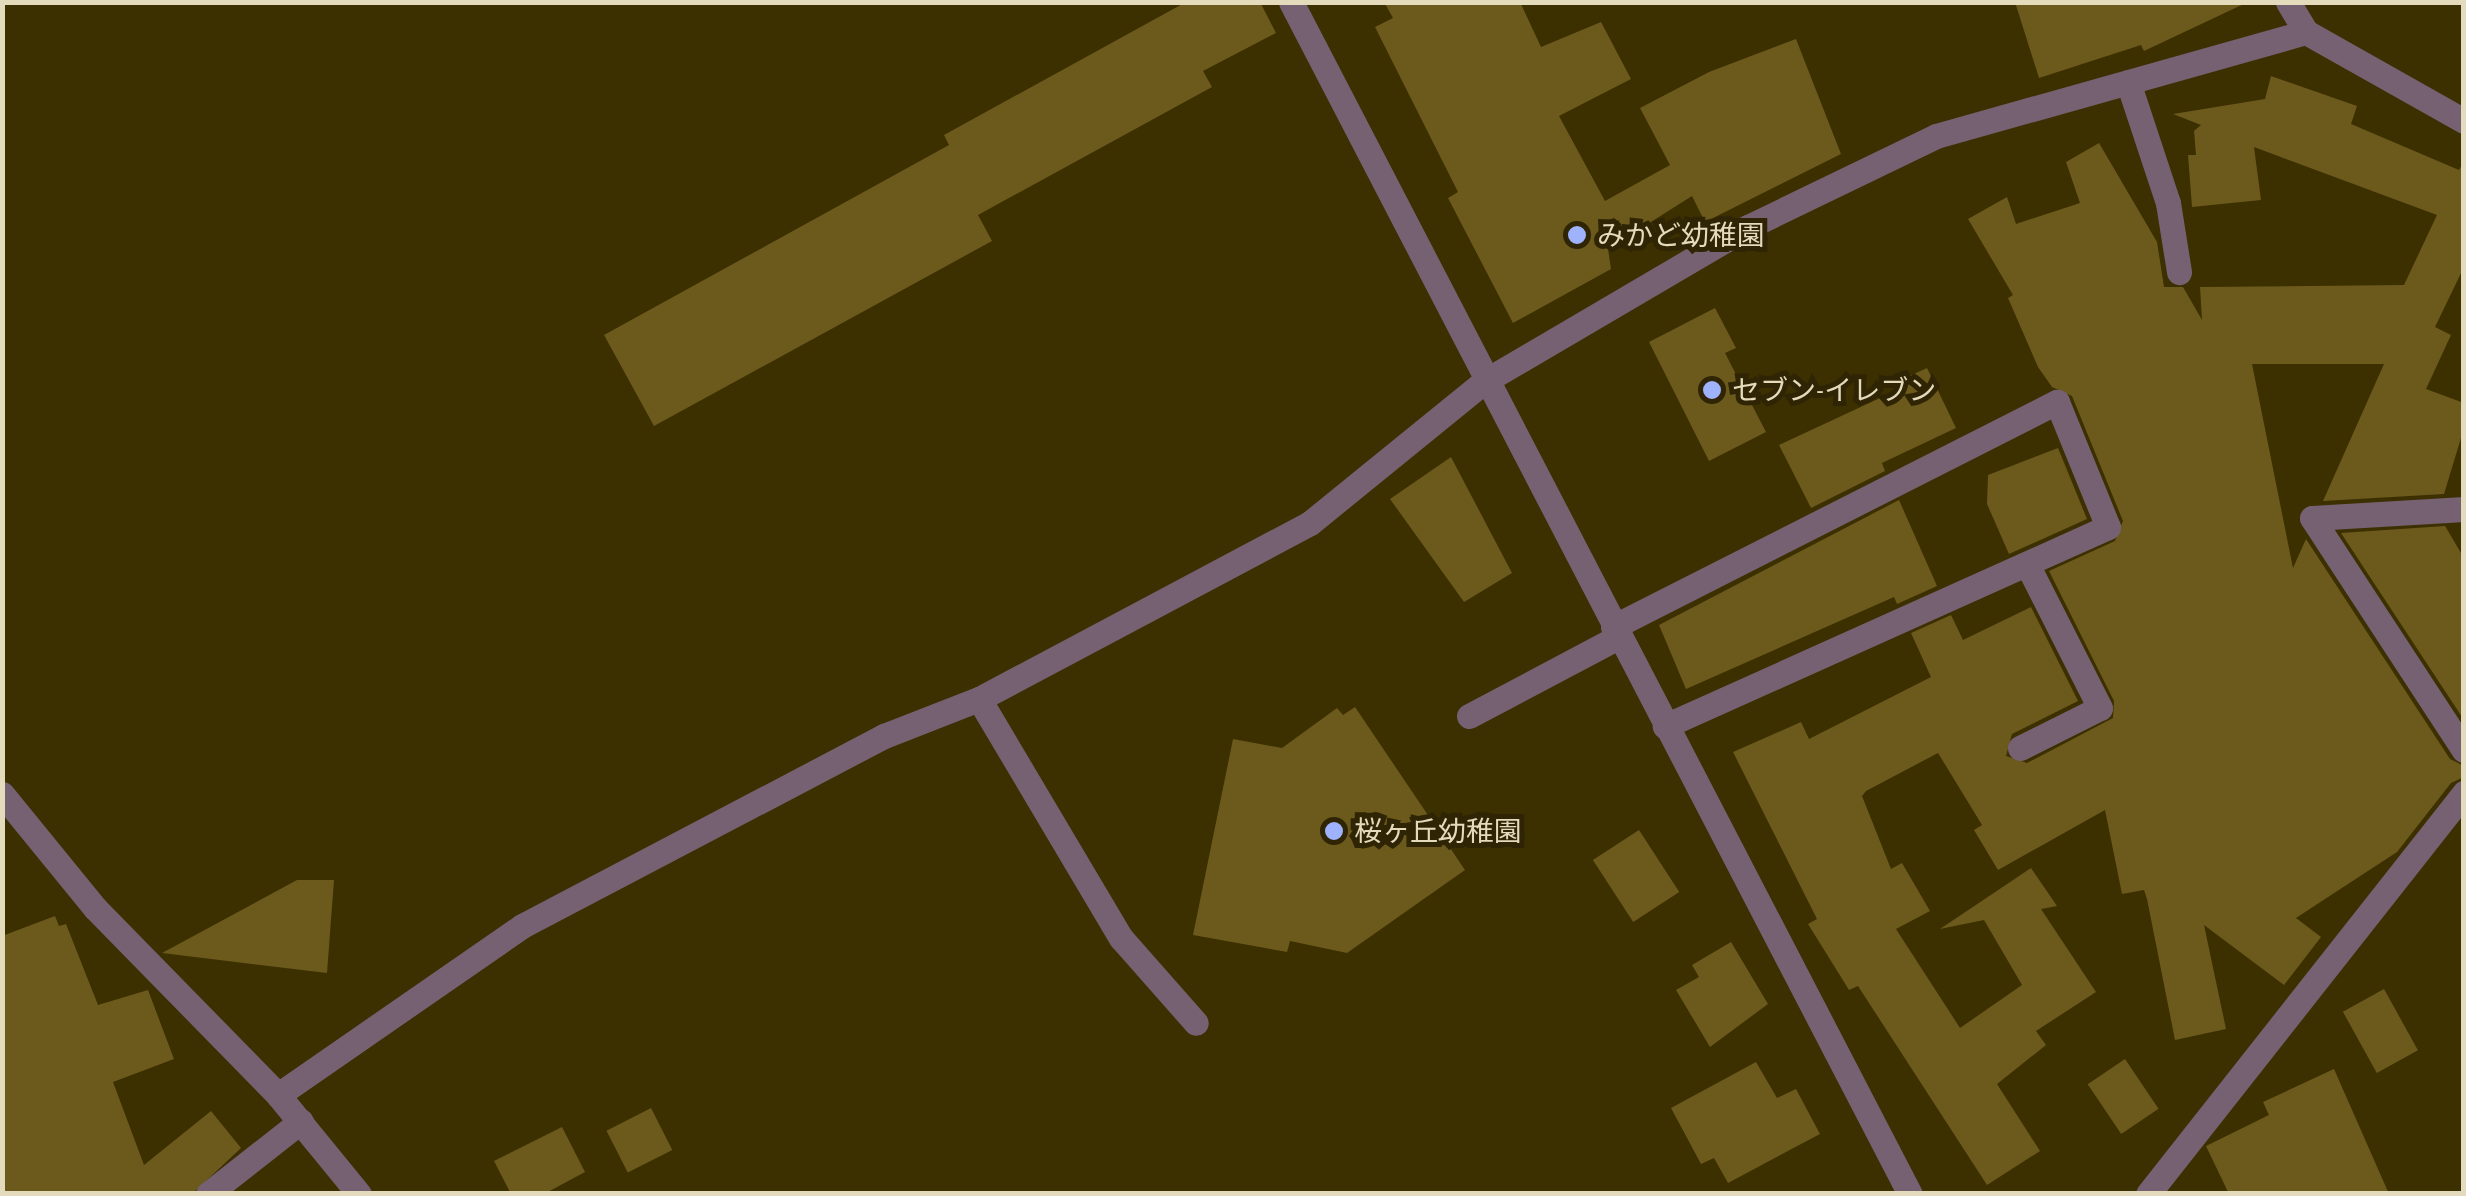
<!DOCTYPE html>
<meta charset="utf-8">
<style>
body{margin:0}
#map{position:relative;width:2466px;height:1196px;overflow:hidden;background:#3c2f00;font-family:"PT Sans Narrow","Noto Sans JP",sans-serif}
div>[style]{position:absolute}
.building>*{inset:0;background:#6c5a1c;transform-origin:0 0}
.minor>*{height:25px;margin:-12.5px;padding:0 12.5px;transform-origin:12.5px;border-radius:12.5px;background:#766173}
.dots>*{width:28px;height:28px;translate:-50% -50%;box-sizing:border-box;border:5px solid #2f2505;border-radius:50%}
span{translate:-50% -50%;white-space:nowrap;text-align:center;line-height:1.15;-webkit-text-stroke:10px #2f2505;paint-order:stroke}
.poi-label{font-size:28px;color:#e4dabc}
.left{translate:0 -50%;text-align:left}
.frame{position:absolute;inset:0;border:5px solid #e4dabc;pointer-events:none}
</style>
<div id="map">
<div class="building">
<div style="clip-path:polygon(1186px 2px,1260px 2px,1276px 33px,1203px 71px,1212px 87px,978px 215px,992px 241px,654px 426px,604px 335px,949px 145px,944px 135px)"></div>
<div style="clip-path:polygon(1384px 2px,1520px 2px,1541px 47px,1601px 22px,1631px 79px,1559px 116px,1605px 201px,1670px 165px,1640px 108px,1709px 72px,1796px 39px,1841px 154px,1705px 222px,1692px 196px,1608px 249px,1611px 269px,1513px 323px,1448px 198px,1458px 192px,1375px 27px,1393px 18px)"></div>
<div style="clip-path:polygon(2015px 2px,2248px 2px,2144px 51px,2141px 45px,2039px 78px)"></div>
<div style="clip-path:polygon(2271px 76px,2357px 106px,2351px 124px,2459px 170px,2464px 161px,2464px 267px,2435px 327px,2451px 335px,2426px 389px,2464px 403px,2464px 428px,2444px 494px,2323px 501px,2384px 364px,2252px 364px,2293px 568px,2306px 539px,2450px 759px,2464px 766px,2464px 777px,2451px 783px,2397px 852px,2296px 918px,2321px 937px,2284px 985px,2204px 925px,2226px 1029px,2175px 1040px,2147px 899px,2144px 890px,2122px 894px,2105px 810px,1998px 870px,1974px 830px,1982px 825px,1938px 753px,1866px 791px,1862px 796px,1891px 869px,1902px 863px,1930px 911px,1896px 929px,1960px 1028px,2022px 985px,1984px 920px,1940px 929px,2031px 868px,2057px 906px,2041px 909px,2096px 992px,2036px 1031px,2046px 1045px,1997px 1084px,2040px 1151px,1987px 1185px,1858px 986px,1849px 990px,1808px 924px,1817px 919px,1733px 752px,1801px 722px,1809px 739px,1931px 677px,1911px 633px,1951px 615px,1963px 640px,2031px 607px,2078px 701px,2012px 734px,2006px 756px,2027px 763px,2113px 718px,2114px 701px,2049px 571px,2115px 541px,2123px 521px,2072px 396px,2052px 387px,2038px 367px,2008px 298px,2013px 295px,1968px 219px,2007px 197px,2016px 224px,2080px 203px,2066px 162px,2099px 143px,2157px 242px,2164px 287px,2183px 287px,2202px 320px,2200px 287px,2404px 285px,2437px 215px,2254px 147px,2261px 200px,2192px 207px,2188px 155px,2196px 155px,2194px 131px,2201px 125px,2173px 114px,2265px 99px)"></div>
<div style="clip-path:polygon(1715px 308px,1736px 348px,1725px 353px,1766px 432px,1709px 461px,1649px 342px)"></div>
<div style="clip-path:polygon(1927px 368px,1956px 428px,1882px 463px,1885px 471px,1811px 508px,1779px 445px,1895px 391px,1892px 384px)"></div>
<div style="clip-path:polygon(2058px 448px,2087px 519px,2009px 554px,1987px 504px,1988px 475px)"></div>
<div style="clip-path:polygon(1451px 457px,1512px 573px,1464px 602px,1390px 499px)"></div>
<div style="clip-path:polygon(1899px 500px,1937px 586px,1897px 604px,1894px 597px,1686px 689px,1659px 625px)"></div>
<div style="clip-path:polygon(2445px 526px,2464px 558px,2464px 720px,2341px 533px)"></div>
<div style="clip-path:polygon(1355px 707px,1465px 870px,1347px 953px,1290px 941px,1287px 952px,1193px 935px,1233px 739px,1282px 748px,1337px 708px,1343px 715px)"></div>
<div style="left:1639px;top:830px;width:74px;height:55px;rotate:57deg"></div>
<div style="clip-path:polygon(297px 880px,334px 880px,327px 973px,162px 953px)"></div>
<div style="clip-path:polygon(55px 916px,59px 926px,66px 924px,98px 1005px,148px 990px,174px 1059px,113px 1082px,144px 1165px,211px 1111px,241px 1148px,192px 1194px,2px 1194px,2px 936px)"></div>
<div style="clip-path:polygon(1731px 942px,1768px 1004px,1710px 1047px,1676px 990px,1699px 977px,1692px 965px)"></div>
<div style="left:2384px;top:989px;width:70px;height:47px;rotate:61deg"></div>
<div style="left:2125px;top:1059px;width:60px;height:45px;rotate:56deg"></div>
<div style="clip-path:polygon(1756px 1062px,1777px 1098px,1796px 1089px,1820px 1134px,1728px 1183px,1714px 1158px,1701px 1164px,1671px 1108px)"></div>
<div style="clip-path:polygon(2334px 1069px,2389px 1194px,2229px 1194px,2206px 1146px,2269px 1115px,2263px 1102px)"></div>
<div style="left:651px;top:1108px;width:47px;height:50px;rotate:63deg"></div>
<div style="clip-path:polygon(562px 1127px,585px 1172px,544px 1194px,511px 1194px,494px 1161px)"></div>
</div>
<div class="minor">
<div style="left:1291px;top:2px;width:1343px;rotate:62.56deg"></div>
<div style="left:2288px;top:2px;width:35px;rotate:59deg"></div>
<div style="left:2128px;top:82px;width:127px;rotate:71.7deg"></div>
<div style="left:2168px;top:203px;width:70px;rotate:80.9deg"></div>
<div style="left:2464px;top:509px;width:152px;rotate:176.6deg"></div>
<div style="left:2312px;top:518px;width:277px;rotate:56.8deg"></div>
<div style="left:1613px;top:627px;width:498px;rotate:-26.9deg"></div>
<div style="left:2057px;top:402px;width:135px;rotate:67.8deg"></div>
<div style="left:2108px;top:527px;width:486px;rotate:155.8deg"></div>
<div style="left:979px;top:699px;width:278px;rotate:59.3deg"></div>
<div style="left:1121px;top:938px;width:113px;rotate:48.6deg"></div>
<div style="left:1469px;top:716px;width:169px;rotate:-27.9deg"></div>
<div style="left:2020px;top:748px;width:89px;rotate:-26.6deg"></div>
<div style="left:2100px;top:708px;width:159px;rotate:-116.9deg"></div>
<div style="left:2px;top:794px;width:147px;rotate:50.8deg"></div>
<div style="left:95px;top:908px;width:262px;rotate:45.6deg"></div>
<div style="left:278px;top:1095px;width:128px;rotate:50.7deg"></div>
<div style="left:278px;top:1095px;width:297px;rotate:-34.7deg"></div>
<div style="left:522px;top:926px;width:409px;rotate:-27.7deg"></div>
<div style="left:884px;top:736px;width:102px;rotate:-21.3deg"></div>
<div style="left:979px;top:699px;width:375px;rotate:-28deg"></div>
<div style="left:1310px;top:523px;width:225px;rotate:-39.1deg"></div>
<div style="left:1485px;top:381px;width:305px;rotate:-30.4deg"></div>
<div style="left:1748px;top:227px;width:209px;rotate:-25.8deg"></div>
<div style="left:1936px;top:136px;width:384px;rotate:-15.7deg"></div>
<div style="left:2306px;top:32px;width:181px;rotate:29.4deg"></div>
<div style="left:208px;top:1194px;width:118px;rotate:-38.1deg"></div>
<div style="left:2148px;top:1194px;width:511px;rotate:-51.76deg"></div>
</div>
<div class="dots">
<div style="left:1577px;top:235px;background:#9fb3fd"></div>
<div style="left:1712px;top:390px;background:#9fb3fd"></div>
<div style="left:1334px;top:831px;background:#9fb3fd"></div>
</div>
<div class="poi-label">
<span class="left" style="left:1597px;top:235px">みかど幼稚園</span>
<span class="left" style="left:1732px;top:390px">セブン-イレブン</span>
<span class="left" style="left:1354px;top:831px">桜ヶ丘幼稚園</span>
</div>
<div class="frame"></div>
</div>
